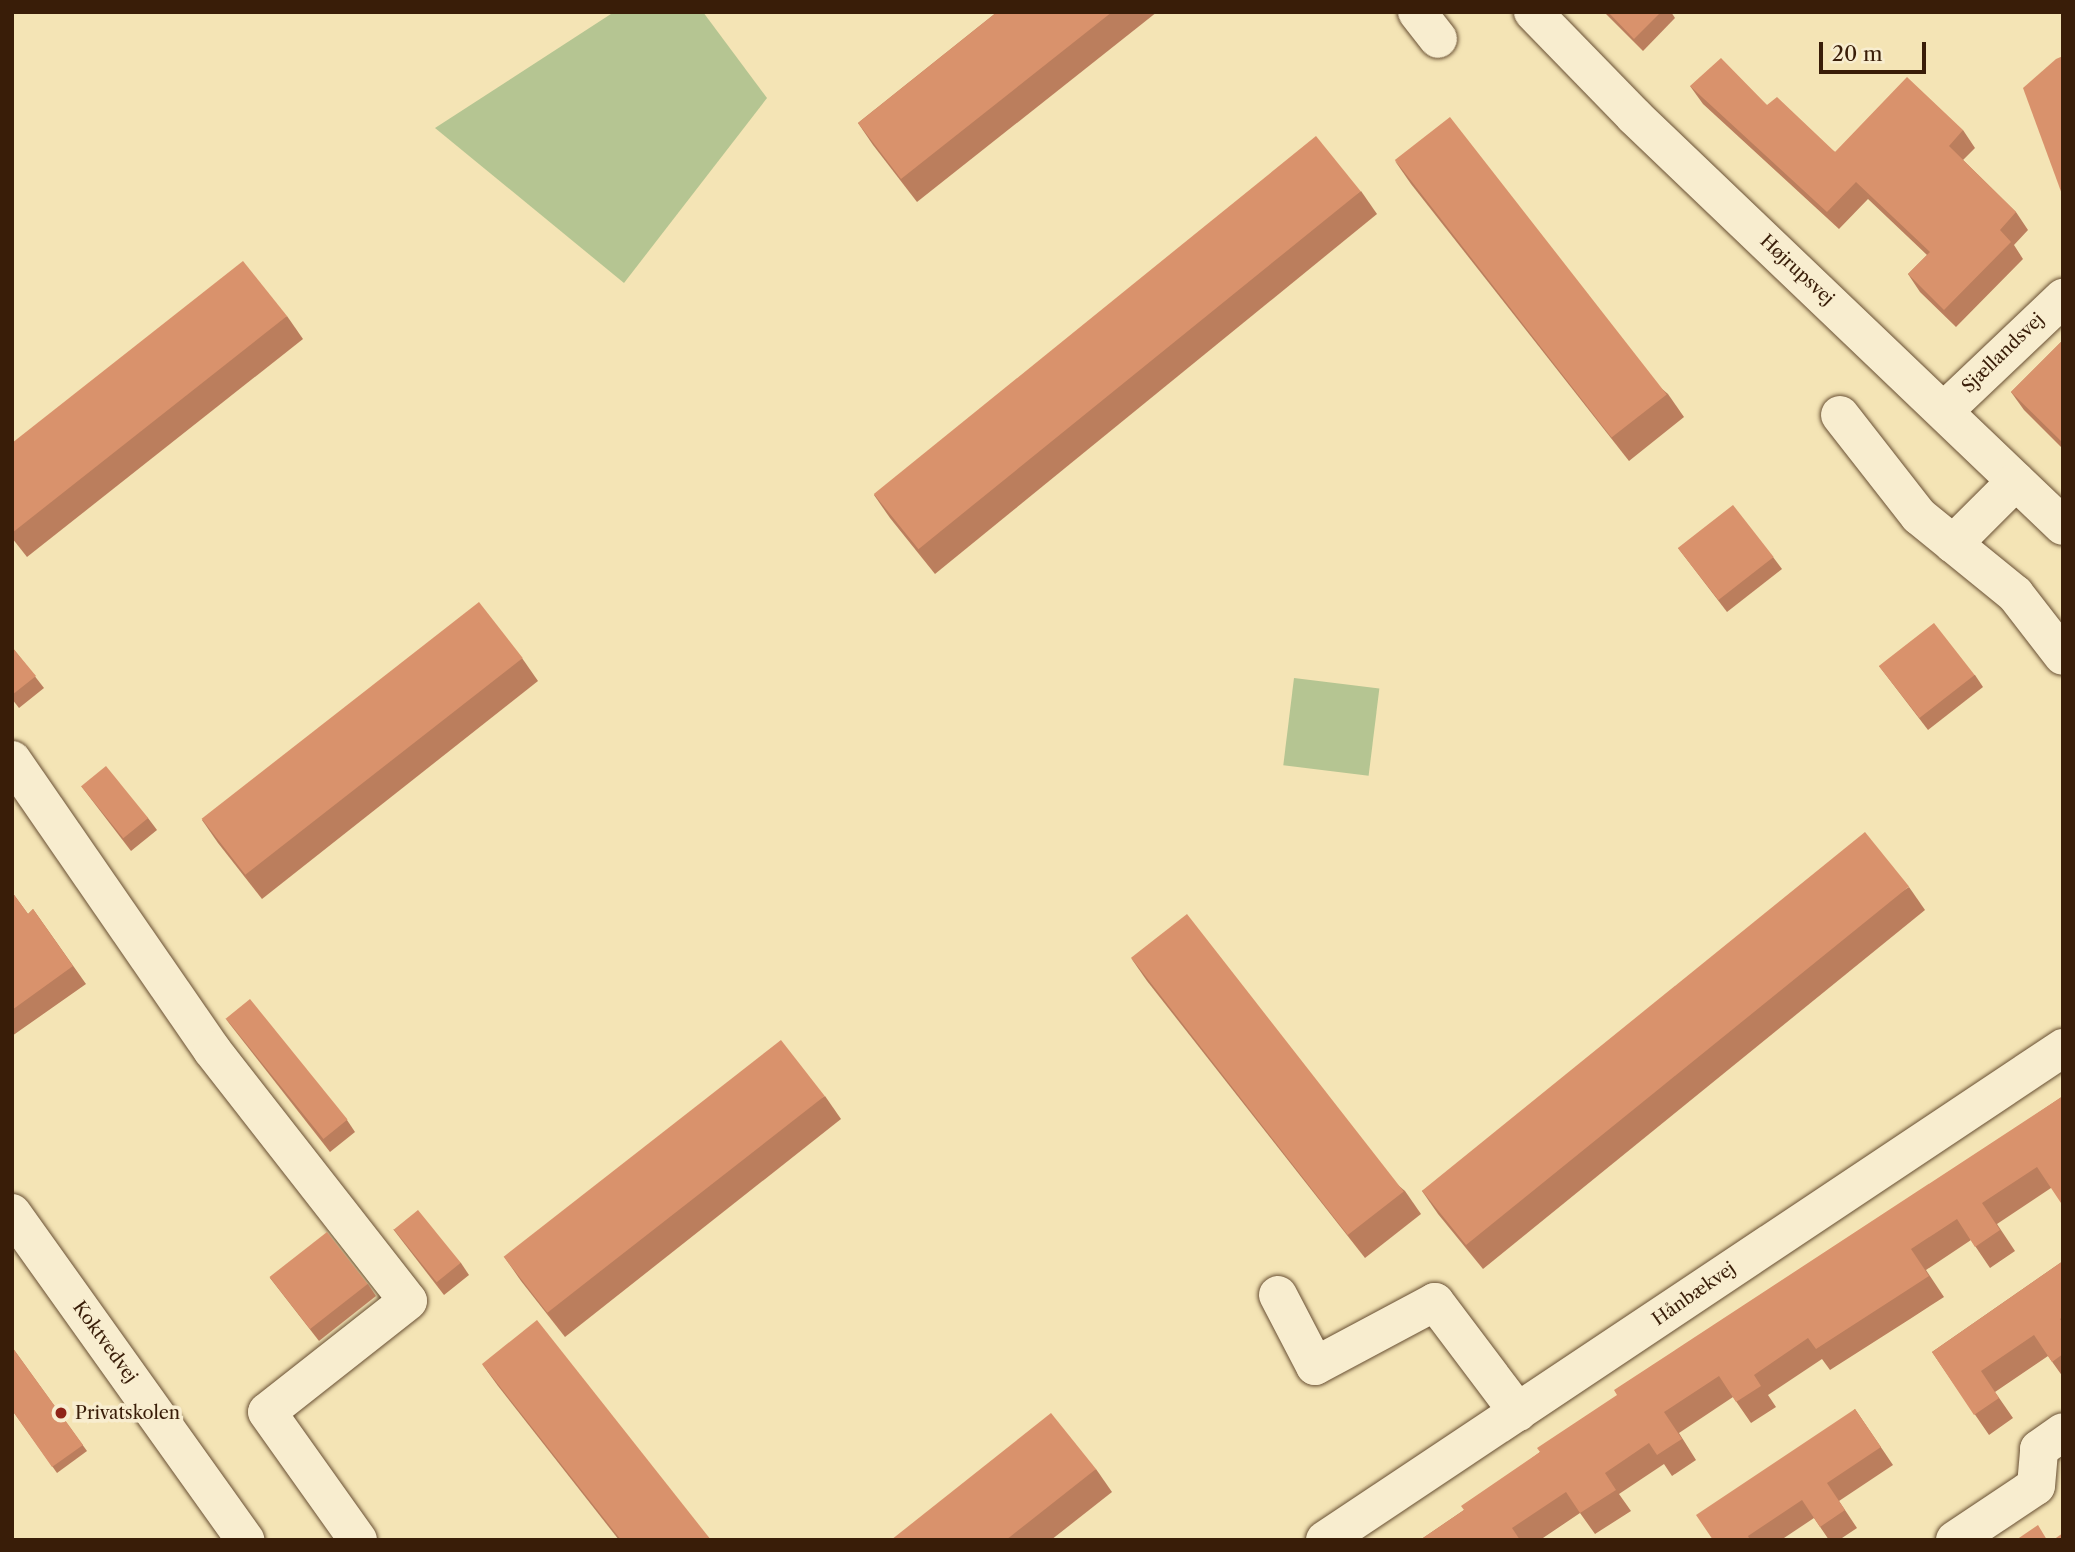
<!DOCTYPE html>
<meta charset="utf-8">
<style>
body{margin:0}
#map{position:relative;width:2075px;height:1552px;overflow:hidden;background:#f4e4b5;font-family:"Libre Caslon Text",serif}
div>[style]{position:absolute}
.green>*{inset:0;background:#b5c592;transform-origin:0 0}
.roads{filter:drop-shadow(0 0 2px #684f33) drop-shadow(0 0 2px #684f33)}
.minor>*{height:38px;margin:-19px;padding:0 19px;transform-origin:19px;border-radius:19px;background:#f8edcf}
.wall>*{inset:0;background:#bb7e5d}
.building>*{inset:0;background:#d9926c;transform-origin:0 0}
.dots>*{width:19px;height:19px;translate:-50% -50%;box-sizing:border-box;border:4px solid #f8edcf;border-radius:50%}
span{translate:-50% -50%;white-space:nowrap;text-align:center;line-height:1.15;-webkit-text-stroke:7px #f8edcf;paint-order:stroke}
.street-label{font-size:18px;color:#391d08}
.poi-label{font-size:18px;color:#391d08}
.left{translate:0 -50%;text-align:left}
.frame{position:absolute;inset:0;border:14px solid #391d08;pointer-events:none}
.scale{position:absolute;left:1819px;top:42px;width:107px;height:32px;box-sizing:border-box;border:4px solid #391d08;border-top:0;padding-left:9px;font-size:21px;line-height:24px;white-space:nowrap;color:#391d08;-webkit-text-stroke:5px #f8edcf;paint-order:stroke}
</style>
<div id="map">
<div class="green">
<div style="clip-path:polygon(614px 12px,703px 12px,767px 98px,624px 283px,435px 128px)"></div>
<div style="left:1294px;top:678px;width:86px;height:88px;rotate:7deg"></div>
</div>
<div class="roads">
<div class="minor">
<div style="left:1417px;top:12px;width:34px;rotate:52deg"></div>
<div style="left:1533px;top:12px;width:145px;rotate:45.8deg"></div>
<div style="left:1634px;top:116px;width:593px;rotate:43.7deg"></div>
<div style="left:1945px;top:410px;width:163px;rotate:-43.5deg"></div>
<div style="left:1840px;top:415px;width:128px;rotate:52deg"></div>
<div style="left:1919px;top:516px;width:124px;rotate:39.1deg"></div>
<div style="left:2015px;top:594px;width:78px;rotate:52.3deg"></div>
<div style="left:1953px;top:544px;width:89px;rotate:-45deg"></div>
<div style="left:12px;top:760px;width:352px;rotate:55.4deg"></div>
<div style="left:212px;top:1050px;width:318px;rotate:52deg"></div>
<div style="left:408px;top:1301px;width:179px;rotate:141.8deg"></div>
<div style="left:267px;top:1412px;width:157px;rotate:54.6deg"></div>
<div style="left:12px;top:1213px;width:402px;rotate:54.5deg"></div>
<div style="left:1278px;top:1295px;width:80px;rotate:62.5deg"></div>
<div style="left:1315px;top:1366px;width:136px;rotate:-28.1deg"></div>
<div style="left:1435px;top:1302px;width:138px;rotate:53deg"></div>
<div style="left:1325px;top:1540px;width:887px;rotate:-33.69deg"></div>
<div style="left:1955px;top:1540px;width:97px;rotate:-33.7deg"></div>
<div style="left:2036px;top:1486px;width:37px;rotate:-85deg"></div>
<div style="left:2039px;top:1449px;width:29px;rotate:-35deg"></div>
</div>
</div>
<div class="wall">
<div style="clip-path:polygon(997px 12px,1157px 12px,917px 202px,873px 145px,858px 123px)"></div>
<div style="clip-path:polygon(1604px 12px,1671px 12px,1675px 18px,1643px 51px)"></div>
<div style="clip-path:polygon(1690px 86px,1767px 105px,1835px 152px,1963px 130px,1975px 148px,1963px 160px,2016px 212px,2028px 230px,2014px 245px,2023px 259px,1956px 327px,1920px 292px,1908px 274px,1927px 255px,1868px 199px,1839px 229px,1703px 104px)"></div>
<div style="clip-path:polygon(1395px 161px,1668px 394px,1684px 417px,1629px 461px,1411px 184px)"></div>
<div style="clip-path:polygon(1361px 191px,1377px 214px,935px 574px,890px 518px,874px 495px)"></div>
<div style="clip-path:polygon(287px 316px,303px 339px,27px 557px,12px 538px,12px 443px)"></div>
<div style="clip-path:polygon(2063px 340px,2063px 449px,2024px 410px,2011px 392px)"></div>
<div style="clip-path:polygon(1678px 548px,1773px 557px,1782px 569px,1727px 612px)"></div>
<div style="clip-path:polygon(12px 647px,44px 688px,19px 708px,12px 699px)"></div>
<div style="clip-path:polygon(522px 658px,538px 681px,262px 899px,218px 843px,202px 820px)"></div>
<div style="clip-path:polygon(1879px 666px,1975px 675px,1983px 687px,1928px 730px)"></div>
<div style="clip-path:polygon(81px 786px,148px 818px,157px 830px,131px 851px)"></div>
<div style="clip-path:polygon(1909px 887px,1925px 910px,1483px 1269px,1438px 1214px,1422px 1191px)"></div>
<div style="clip-path:polygon(12px 892px,28px 914px,33px 909px,86px 984px,12px 1036px)"></div>
<div style="clip-path:polygon(1131px 958px,1405px 1191px,1421px 1214px,1365px 1258px,1147px 981px)"></div>
<div style="clip-path:polygon(225px 1018px,347px 1120px,355px 1132px,330px 1152px)"></div>
<div style="clip-path:polygon(825px 1096px,841px 1119px,565px 1337px,521px 1281px,505px 1258px)"></div>
<div style="clip-path:polygon(2063px 1096px,2051px 1188px,1997px 1224px,2015px 1251px,1990px 1268px,1971px 1240px,1926px 1270px,1944px 1297px,1910px 1319px,1830px 1370px,1822px 1359px,1768px 1395px,1776px 1407px,1751px 1423px,1733px 1397px,1679px 1433px,1696px 1460px,1672px 1476px,1664px 1464px,1619px 1494px,1631px 1511px,1595px 1534px,1580px 1513px,1540px 1540px,1420px 1540px,1464px 1510px,1540px 1452px)"></div>
<div style="clip-path:polygon(393px 1229px,461px 1263px,469px 1275px,444px 1295px)"></div>
<div style="clip-path:polygon(2063px 1261px,2063px 1377px,2048px 1356px,1995px 1392px,2013px 1418px,1989px 1435px,1932px 1352px)"></div>
<div style="clip-path:polygon(270px 1278px,368px 1284px,376px 1296px,319px 1341px)"></div>
<div style="clip-path:polygon(12px 1347px,87px 1451px,57px 1473px,12px 1410px)"></div>
<div style="clip-path:polygon(482px 1364px,711px 1540px,619px 1540px,498px 1386px)"></div>
<div style="clip-path:polygon(1855px 1409px,1893px 1465px,1839px 1501px,1857px 1528px,1839px 1540px,1829px 1540px,1814px 1518px,1781px 1540px,1713px 1540px)"></div>
<div style="clip-path:polygon(1096px 1469px,1112px 1492px,1051px 1540px,891px 1540px)"></div>
</div>
<div class="building">
<div style="clip-path:polygon(997px 12px,1112px 12px,901px 179px,858px 123px)"></div>
<div style="clip-path:polygon(1608px 12px,1661px 12px,1634px 39px)"></div>
<div style="clip-path:polygon(2063px 56px,2063px 197px,2023px 88px,2056px 59px)"></div>
<div style="clip-path:polygon(1721px 58px,1767px 105px,1777px 97px,1835px 152px,1907px 77px,1963px 130px,1949px 146px,2016px 212px,2000px 230px,2011px 242px,1944px 310px,1908px 274px,1930px 252px,1856px 182px,1827px 212px,1690px 86px)"></div>
<div style="left:1450px;top:117px;width:352px;height:70px;rotate:52deg"></div>
<div style="left:1316px;top:136px;width:71px;height:569px;rotate:51deg"></div>
<div style="clip-path:polygon(243px 261px,287px 316px,12px 533px,12px 443px)"></div>
<div style="clip-path:polygon(2063px 340px,2063px 441px,2062px 442px,2011px 392px)"></div>
<div style="left:1733px;top:505px;width:66px;height:70px;rotate:52deg"></div>
<div style="left:479px;top:602px;width:71px;height:352px;rotate:52deg"></div>
<div style="left:1934px;top:623px;width:66px;height:70px;rotate:52deg"></div>
<div style="clip-path:polygon(12px 647px,36px 676px,12px 695px)"></div>
<div style="left:106px;top:766px;width:67px;height:32px;rotate:51deg"></div>
<div style="left:1865px;top:832px;width:70px;height:570px;rotate:51deg"></div>
<div style="clip-path:polygon(12px 892px,28px 914px,33px 909px,73px 966px,12px 1010px)"></div>
<div style="left:1187px;top:914px;width:352px;height:71px;rotate:52deg"></div>
<div style="left:250px;top:999px;width:155px;height:31px;rotate:51deg"></div>
<div style="left:781px;top:1040px;width:71px;height:352px;rotate:52deg"></div>
<div style="clip-path:polygon(2063px 1096px,2063px 1206px,2037px 1167px,1982px 1203px,2000px 1230px,1975px 1247px,1957px 1219px,1911px 1249px,1929px 1276px,1895px 1298px,1816px 1349px,1808px 1338px,1754px 1375px,1761px 1386px,1736px 1402px,1719px 1376px,1664px 1412px,1682px 1439px,1657px 1455px,1649px 1443px,1605px 1473px,1616px 1490px,1580px 1513px,1566px 1492px,1512px 1528px,1520px 1540px,1420px 1540px,1464px 1510px,1461px 1506px,1540px 1452px,1537px 1448px,1617px 1395px,1614px 1390px)"></div>
<div style="left:418px;top:1210px;width:68px;height:31px;rotate:51deg"></div>
<div style="left:327px;top:1232px;width:66px;height:73px;rotate:52deg"></div>
<div style="clip-path:polygon(2063px 1261px,2063px 1317px,2060px 1319px,2063px 1323px,2063px 1354px,2052px 1362px,2034px 1335px,1981px 1371px,1999px 1398px,1974px 1415px,1932px 1352px)"></div>
<div style="clip-path:polygon(537px 1320px,711px 1540px,621px 1540px,482px 1364px)"></div>
<div style="clip-path:polygon(12px 1347px,83px 1445px,52px 1467px,12px 1410px)"></div>
<div style="clip-path:polygon(1855px 1409px,1881px 1447px,1827px 1483px,1845px 1510px,1820px 1527px,1802px 1500px,1748px 1536px,1750px 1540px,1713px 1540px,1696px 1515px)"></div>
<div style="clip-path:polygon(1051px 1413px,1096px 1469px,1006px 1540px,891px 1540px)"></div>
<div style="clip-path:polygon(2038px 1525px,2047px 1540px,2016px 1540px)"></div>
<div style="clip-path:polygon(2063px 1533px,2063px 1540px,2053px 1540px)"></div>
</div>
<div class="dots">
<div style="left:61px;top:1413px;background:#8f2418"></div>
</div>
<div class="street-label">
<span style="left:1797px;top:270px;rotate:43deg">Højrupsvej</span>
<span style="left:2003px;top:353px;rotate:-44deg">Sjællandsvej</span>
<span style="left:1694px;top:1294px;rotate:-35deg">Hånbækvej</span>
<span style="left:105px;top:1342px;rotate:54deg">Koktvedvej</span>
</div>
<div class="poi-label">
<span class="left" style="left:75px;top:1413px">Privatskolen</span>
</div>
<div class="frame"></div>
<div class="scale">20 m</div>
</div>
